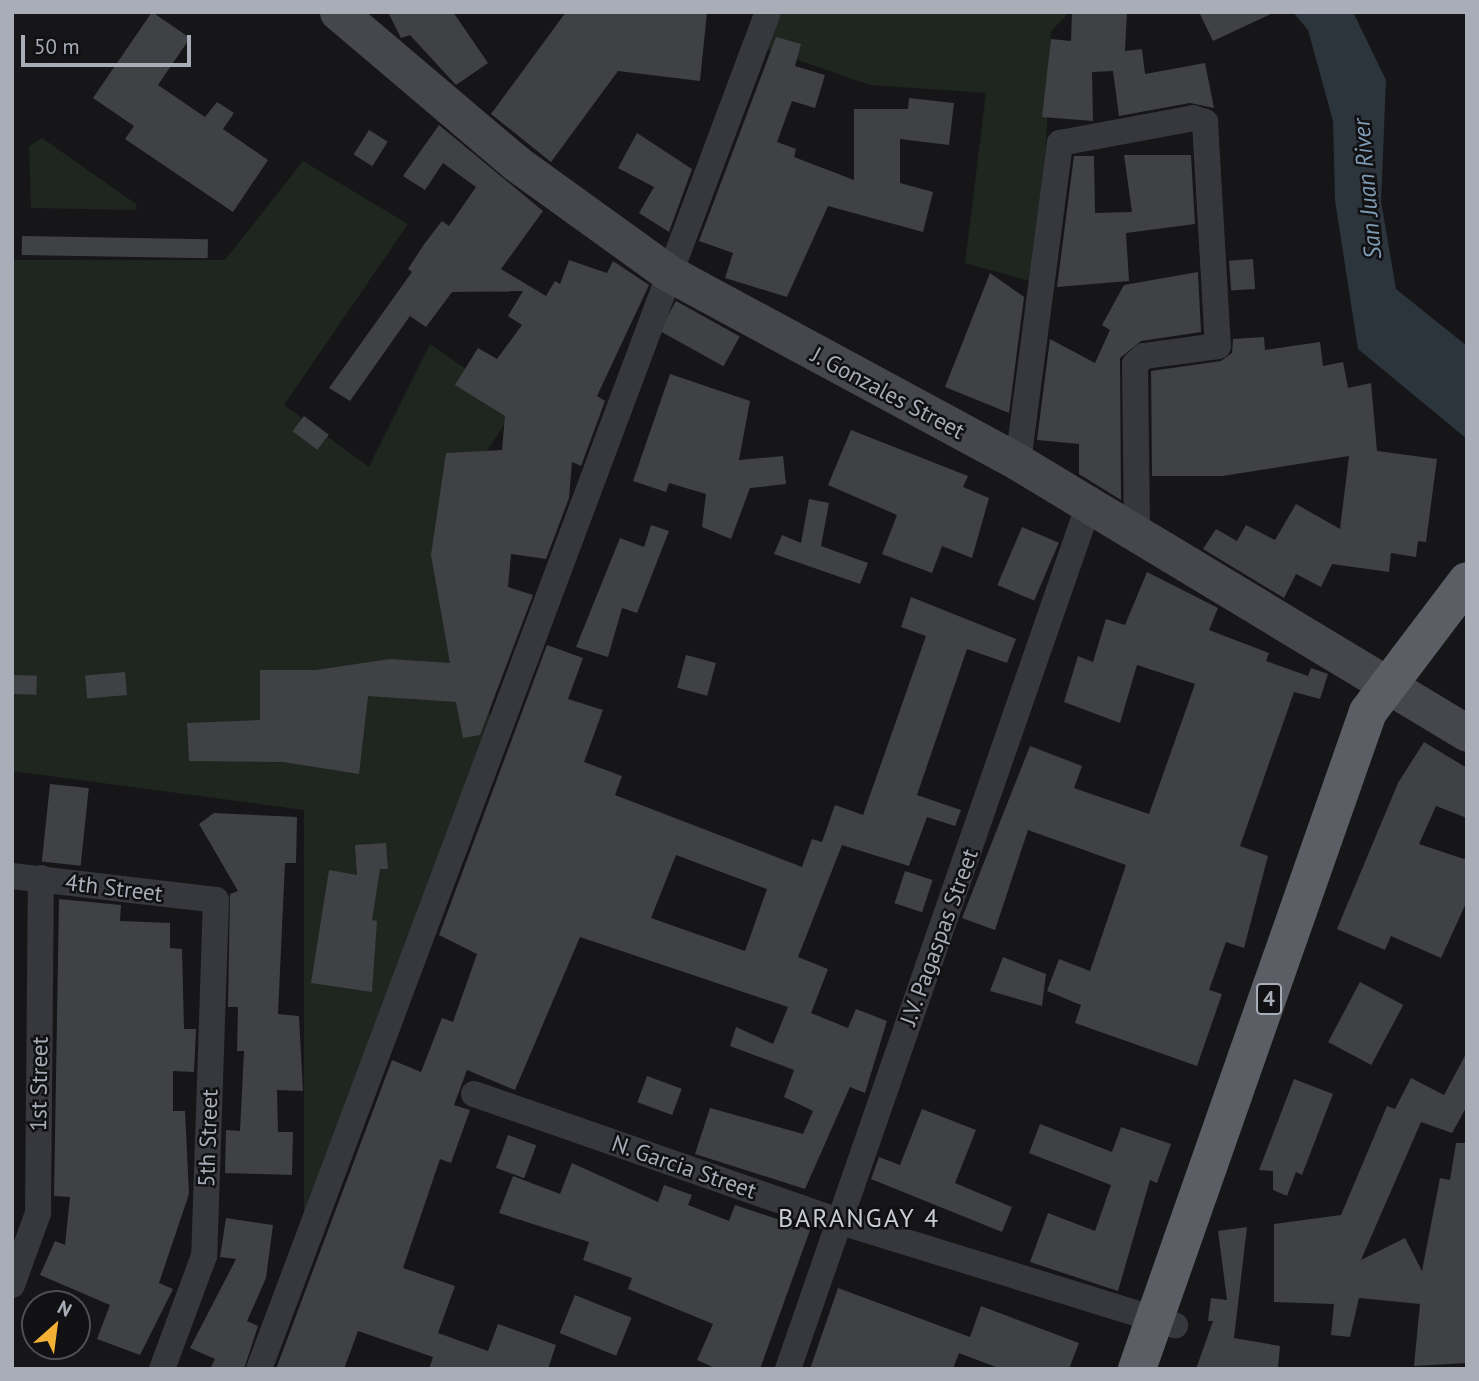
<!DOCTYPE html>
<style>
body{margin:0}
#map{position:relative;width:1479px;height:1381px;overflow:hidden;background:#161618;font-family:"PT Sans",sans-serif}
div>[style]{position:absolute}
.green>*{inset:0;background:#1e261f}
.water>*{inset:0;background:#2c353c}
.building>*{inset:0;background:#404145;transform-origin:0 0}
.minor>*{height:26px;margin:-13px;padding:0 13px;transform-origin:13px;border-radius:13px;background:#37383d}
.secondary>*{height:37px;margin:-18.5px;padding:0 18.5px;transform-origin:18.5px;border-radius:18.5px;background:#45474d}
.trunk>*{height:38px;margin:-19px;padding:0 19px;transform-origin:19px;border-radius:19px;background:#5b5e65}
span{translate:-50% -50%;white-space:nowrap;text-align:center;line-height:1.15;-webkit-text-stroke:5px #111113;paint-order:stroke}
.shield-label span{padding:2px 5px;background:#111113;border:2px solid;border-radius:5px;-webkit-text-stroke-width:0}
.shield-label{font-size:21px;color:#a8adb8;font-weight:700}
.street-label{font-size:23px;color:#a8adb8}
.water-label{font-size:24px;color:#7f9bb3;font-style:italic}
.quarter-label{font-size:26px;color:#c9ccd4;letter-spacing:2px}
.frame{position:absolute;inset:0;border:14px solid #a8adb8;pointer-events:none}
.north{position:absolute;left:21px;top:1290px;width:70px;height:70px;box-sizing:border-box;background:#111113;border:2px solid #4d4f55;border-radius:50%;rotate:28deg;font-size:19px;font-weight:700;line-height:28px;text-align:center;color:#a8adb8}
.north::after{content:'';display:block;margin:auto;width:24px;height:32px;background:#f2b134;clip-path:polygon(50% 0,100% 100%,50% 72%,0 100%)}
.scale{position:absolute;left:21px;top:35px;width:170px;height:32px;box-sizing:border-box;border:4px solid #a8adb8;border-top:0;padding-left:9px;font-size:21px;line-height:24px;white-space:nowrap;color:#a8adb8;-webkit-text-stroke:5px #111113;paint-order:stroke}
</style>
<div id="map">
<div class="green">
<div style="clip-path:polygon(768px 12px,1070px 12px,1051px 31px,1040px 284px,965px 263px,986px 93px,870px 85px,755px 45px)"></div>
<div style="clip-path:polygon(42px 138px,136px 204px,137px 210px,31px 208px,29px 146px)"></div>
<div style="clip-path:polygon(303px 161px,408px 224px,284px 405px,369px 467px,430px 344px,517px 405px,450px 508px,494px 738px,304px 1227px,304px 810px,12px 771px,12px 260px,225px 260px)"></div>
</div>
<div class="water">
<div style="clip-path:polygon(1293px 12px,1353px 12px,1386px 80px,1381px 201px,1396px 289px,1467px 346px,1467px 439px,1358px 349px,1335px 200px,1333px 121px,1308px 30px)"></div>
</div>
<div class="building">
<div style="clip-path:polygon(152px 12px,190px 38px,158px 85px,205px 117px,217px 102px,234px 113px,223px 129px,268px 160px,233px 212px,125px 139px,134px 126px,93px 98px)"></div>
<div style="clip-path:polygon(388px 12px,453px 12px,488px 63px,456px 85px,410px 35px,401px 38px)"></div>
<div style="clip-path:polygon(566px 12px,707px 12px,700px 81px,618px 71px,551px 162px,491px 114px)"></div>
<div style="clip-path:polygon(1072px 12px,1127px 12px,1125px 51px,1142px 49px,1145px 74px,1205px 63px,1214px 108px,1190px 103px,1119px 116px,1113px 71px,1092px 72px,1093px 121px,1042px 117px,1051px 39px,1071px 41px)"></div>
<div style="clip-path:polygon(1199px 12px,1275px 12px,1213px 41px)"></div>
<div style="clip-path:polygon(776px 37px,801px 44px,795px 66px,825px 75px,815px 108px,792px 101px,777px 142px,796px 149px,794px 157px,854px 180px,854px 109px,908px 109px,909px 98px,954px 103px,949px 145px,900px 139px,900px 183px,933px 192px,923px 232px,828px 206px,787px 297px,725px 278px,733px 253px,699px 241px)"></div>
<div style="clip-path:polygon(439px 125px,543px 211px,501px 269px,546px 296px,555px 281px,560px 284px,569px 260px,607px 273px,613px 261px,649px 285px,597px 396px,605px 401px,581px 466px,572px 462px,569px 498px,546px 559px,511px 554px,508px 587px,533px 595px,480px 735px,463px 738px,456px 702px,368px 696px,359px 774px,283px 762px,189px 761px,187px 723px,260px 720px,260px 670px,316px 670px,390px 659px,450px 663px,431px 555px,446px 453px,502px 450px,505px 416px,455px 385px,478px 348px,497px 359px,522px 325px,508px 316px,523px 291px,452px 292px,426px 327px,410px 316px,350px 401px,329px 388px,412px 272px,408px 269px,425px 243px,442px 221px,449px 226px,476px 187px,443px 163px,425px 190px,403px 176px)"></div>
<div style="left:369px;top:130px;width:22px;height:29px;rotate:32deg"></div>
<div style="clip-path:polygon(637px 133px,692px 169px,669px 232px,639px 213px,654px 187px,618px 168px)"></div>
<div style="clip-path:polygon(1124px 155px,1191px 155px,1195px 224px,1126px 233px,1129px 281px,1057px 287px,1074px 156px,1094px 156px,1095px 213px,1132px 212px)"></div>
<div style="left:22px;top:236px;width:186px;height:19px;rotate:1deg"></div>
<div style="left:1253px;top:259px;width:30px;height:24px;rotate:86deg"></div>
<div style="clip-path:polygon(1198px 272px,1201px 332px,1141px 341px,1120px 358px,1121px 500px,1079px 474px,1079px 444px,1037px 440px,1050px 339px,1095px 363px,1110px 330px,1102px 325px,1124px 285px)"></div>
<div style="clip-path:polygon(990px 273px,1024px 297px,1009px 413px,945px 387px)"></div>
<div style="left:676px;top:301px;width:73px;height:34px;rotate:29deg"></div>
<div style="clip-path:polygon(1264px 337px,1265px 350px,1320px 342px,1323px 366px,1343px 362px,1348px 388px,1371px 383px,1377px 451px,1437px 459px,1426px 542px,1418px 541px,1416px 557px,1391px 553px,1389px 572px,1332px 564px,1321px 587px,1296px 574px,1284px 598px,1203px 549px,1216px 529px,1237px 541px,1246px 525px,1275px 540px,1296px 504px,1340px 529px,1349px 456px,1222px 476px,1152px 476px,1151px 371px,1221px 361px,1232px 353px,1233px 339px)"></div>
<div style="clip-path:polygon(670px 374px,750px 401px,739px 460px,783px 456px,786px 484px,750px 488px,731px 539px,702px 527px,706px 494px,669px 483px,666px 492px,633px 481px)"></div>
<div style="left:304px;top:416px;width:31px;height:19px;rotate:37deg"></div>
<div style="clip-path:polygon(851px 430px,968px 476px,963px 487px,989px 498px,972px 558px,942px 546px,932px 573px,882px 554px,897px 515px,828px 485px)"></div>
<div style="clip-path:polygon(809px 499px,829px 503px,821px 546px,868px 563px,860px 584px,774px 554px,782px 535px,801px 543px)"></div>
<div style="clip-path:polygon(651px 525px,669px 531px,637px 613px,622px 608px,608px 657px,576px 647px,620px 538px,644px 547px)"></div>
<div style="left:1022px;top:527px;width:40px;height:63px;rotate:23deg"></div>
<div style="clip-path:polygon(1147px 572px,1218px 608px,1209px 630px,1269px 653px,1266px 661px,1308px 676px,1311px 668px,1328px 674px,1320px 699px,1294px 692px,1240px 846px,1268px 856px,1244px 948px,1226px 942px,1209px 990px,1222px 994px,1197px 1066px,1075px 1023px,1081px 1005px,1047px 991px,1059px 959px,1090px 971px,1126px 865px,1028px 830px,995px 930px,962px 918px,1030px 746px,1082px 766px,1074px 788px,1149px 814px,1195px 684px,1137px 665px,1120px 723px,1064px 702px,1078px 656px,1093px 662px,1106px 619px,1125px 625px)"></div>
<div style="clip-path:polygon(evenodd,911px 597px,1016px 639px,1007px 663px,967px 649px,917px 795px,961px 810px,955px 826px,927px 817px,909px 866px,842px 845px,798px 957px,828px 969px,811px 1013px,848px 1028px,856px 1009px,887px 1021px,865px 1093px,850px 1087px,805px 1189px,695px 1154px,710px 1108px,803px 1134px,813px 1111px,784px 1097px,794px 1070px,730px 1046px,736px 1027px,773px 1044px,788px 1007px,580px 937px,515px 1090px,467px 1070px,454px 1105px,470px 1110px,451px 1163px,440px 1159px,403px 1268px,455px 1286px,438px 1333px,488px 1351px,498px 1324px,556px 1345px,548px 1369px,429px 1369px,433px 1357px,358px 1331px,344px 1369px,276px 1369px,392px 1060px,421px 1072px,442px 1018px,453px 1022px,477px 954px,439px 935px,547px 645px,583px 658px,568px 699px,603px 710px,584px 762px,622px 776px,615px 795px,802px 867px,812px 839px,822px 842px,835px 805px,863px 815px,926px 636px,901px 627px,911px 597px,676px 855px,767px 889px,745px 951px,651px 918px,676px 855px)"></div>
<div style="left:686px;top:655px;width:31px;height:34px;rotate:15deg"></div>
<div style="left:125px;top:672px;width:23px;height:40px;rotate:85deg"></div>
<div style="left:12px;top:675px;width:25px;height:19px;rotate:2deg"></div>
<div style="clip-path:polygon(1424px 742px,1467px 768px,1467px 818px,1436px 806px,1419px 844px,1467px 860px,1467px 901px,1441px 958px,1391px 936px,1385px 950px,1337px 929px,1398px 783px)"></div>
<div style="left:50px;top:784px;width:39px;height:78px;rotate:6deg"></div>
<div style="clip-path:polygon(214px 813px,297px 817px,296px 863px,285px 863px,278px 1014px,299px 1016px,303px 1091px,277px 1090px,278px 1132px,293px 1132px,292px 1175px,225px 1173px,226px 1130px,240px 1131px,244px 1051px,237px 1051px,238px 1007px,228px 1007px,230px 894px,238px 891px,199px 824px)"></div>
<div style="clip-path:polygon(386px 843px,388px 869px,380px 869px,372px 920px,377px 921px,372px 992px,311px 983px,329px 870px,357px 875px,355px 845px)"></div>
<div style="left:905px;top:871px;width:29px;height:34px;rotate:18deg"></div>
<div style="clip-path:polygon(59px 899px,121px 905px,120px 921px,170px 923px,170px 948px,182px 949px,184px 1029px,196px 1029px,194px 1072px,173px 1071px,173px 1111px,185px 1111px,189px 1194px,159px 1283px,173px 1289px,140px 1355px,97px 1339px,110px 1305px,40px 1275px,55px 1241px,65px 1245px,70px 1197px,54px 1196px)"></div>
<div style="clip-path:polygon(1003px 957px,1046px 974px,1042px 1006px,990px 991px)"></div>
<div style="left:1360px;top:982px;width:49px;height:68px;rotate:28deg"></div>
<div style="clip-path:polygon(1467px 1052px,1467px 1106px,1452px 1133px,1421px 1122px,1361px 1260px,1405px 1238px,1422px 1271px,1440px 1178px,1450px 1180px,1456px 1143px,1467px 1143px,1467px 1363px,1414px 1366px,1420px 1304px,1359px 1298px,1350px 1337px,1331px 1335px,1334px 1304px,1274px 1302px,1274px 1224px,1341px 1215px,1387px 1106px,1395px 1109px,1411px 1078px,1444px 1095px)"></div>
<div style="left:647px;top:1076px;width:37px;height:28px;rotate:20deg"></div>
<div style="clip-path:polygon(1294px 1079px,1333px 1094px,1302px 1175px,1296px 1172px,1287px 1196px,1273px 1190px,1273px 1171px,1259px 1170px)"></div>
<div style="clip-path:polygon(922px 1109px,976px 1130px,955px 1183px,1012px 1207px,1002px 1232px,871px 1179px,879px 1157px,900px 1165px)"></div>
<div style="clip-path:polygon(1040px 1124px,1112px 1152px,1121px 1127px,1171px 1144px,1157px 1183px,1150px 1180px,1118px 1291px,1030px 1262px,1048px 1213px,1095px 1231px,1111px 1185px,1029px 1153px)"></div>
<div style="left:508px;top:1135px;width:30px;height:35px;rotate:20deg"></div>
<div style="clip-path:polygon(572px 1163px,658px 1202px,664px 1185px,692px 1195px,688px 1205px,729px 1221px,735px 1205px,810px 1230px,760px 1369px,717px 1369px,697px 1360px,713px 1324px,628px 1289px,632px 1278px,583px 1260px,589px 1242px,499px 1213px,513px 1176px,560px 1194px)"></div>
<div style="clip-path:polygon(226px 1218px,273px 1225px,266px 1278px,247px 1321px,258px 1326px,244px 1369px,210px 1369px,215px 1359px,190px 1348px,236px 1259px,220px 1257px)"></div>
<div style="clip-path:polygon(1247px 1227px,1234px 1338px,1280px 1346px,1278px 1369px,1196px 1369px,1213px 1321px,1208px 1321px,1211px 1298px,1227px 1300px,1218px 1231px)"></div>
<div style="clip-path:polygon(838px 1288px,970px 1337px,981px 1306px,1079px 1343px,1069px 1369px,1001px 1369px,959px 1353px,953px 1369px,810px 1369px)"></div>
<div style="left:575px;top:1295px;width:61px;height:41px;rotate:22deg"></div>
</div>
<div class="minor">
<div style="left:1018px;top:462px;width:322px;rotate:-82.5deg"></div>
<div style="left:1060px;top:143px;width:135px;rotate:-10.6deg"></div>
<div style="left:1193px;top:118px;width:13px;rotate:18deg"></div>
<div style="left:1205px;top:122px;width:224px;rotate:86.7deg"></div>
<div style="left:1218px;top:346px;width:75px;rotate:172.3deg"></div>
<div style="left:1144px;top:356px;width:12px;rotate:138deg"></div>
<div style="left:1135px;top:364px;width:169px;rotate:89.3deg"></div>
<div style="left:12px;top:876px;width:205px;rotate:6.7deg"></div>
<div style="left:216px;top:900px;width:356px;rotate:91.9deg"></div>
<div style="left:204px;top:1256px;width:121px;rotate:110.4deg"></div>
<div style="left:474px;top:1094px;width:386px;rotate:19.2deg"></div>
<div style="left:838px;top:1221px;width:353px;rotate:17.2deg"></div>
<div style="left:12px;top:1285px;width:77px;rotate:-70.1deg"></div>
<div style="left:38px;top:1213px;width:335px;rotate:-89.5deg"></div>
<div style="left:259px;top:1369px;width:1449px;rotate:-69.44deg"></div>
<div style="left:788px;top:1369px;width:916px;rotate:-70.81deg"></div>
</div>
<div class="secondary">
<div style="left:338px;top:12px;width:233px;rotate:40.3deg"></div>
<div style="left:516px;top:163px;width:186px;rotate:35.8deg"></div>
<div style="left:667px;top:272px;width:399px;rotate:28.4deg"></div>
<div style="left:1018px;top:462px;width:524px;rotate:31.11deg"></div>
</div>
<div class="trunk">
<div style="left:1137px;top:1369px;width:696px;rotate:-70.63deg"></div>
<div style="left:1368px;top:712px;width:164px;rotate:-52.9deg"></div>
</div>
<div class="shield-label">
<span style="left:1269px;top:999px">4</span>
</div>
<div class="street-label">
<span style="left:888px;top:393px;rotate:28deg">J. Gonzales Street</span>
<span style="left:114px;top:888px;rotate:7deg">4th Street</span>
<span style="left:939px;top:937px;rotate:-70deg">J.V. Pagaspas Street</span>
<span style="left:39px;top:1084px;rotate:-89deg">1st Street</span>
<span style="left:208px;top:1138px;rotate:-88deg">5th Street</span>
<span style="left:684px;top:1167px;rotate:19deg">N. Garcia Street</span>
</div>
<div class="water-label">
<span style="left:1367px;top:189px;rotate:-95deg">San Juan River</span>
</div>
<div class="quarter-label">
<span style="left:859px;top:1218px">BARANGAY 4</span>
</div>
<div class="frame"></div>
<div class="north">N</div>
<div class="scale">50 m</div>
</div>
